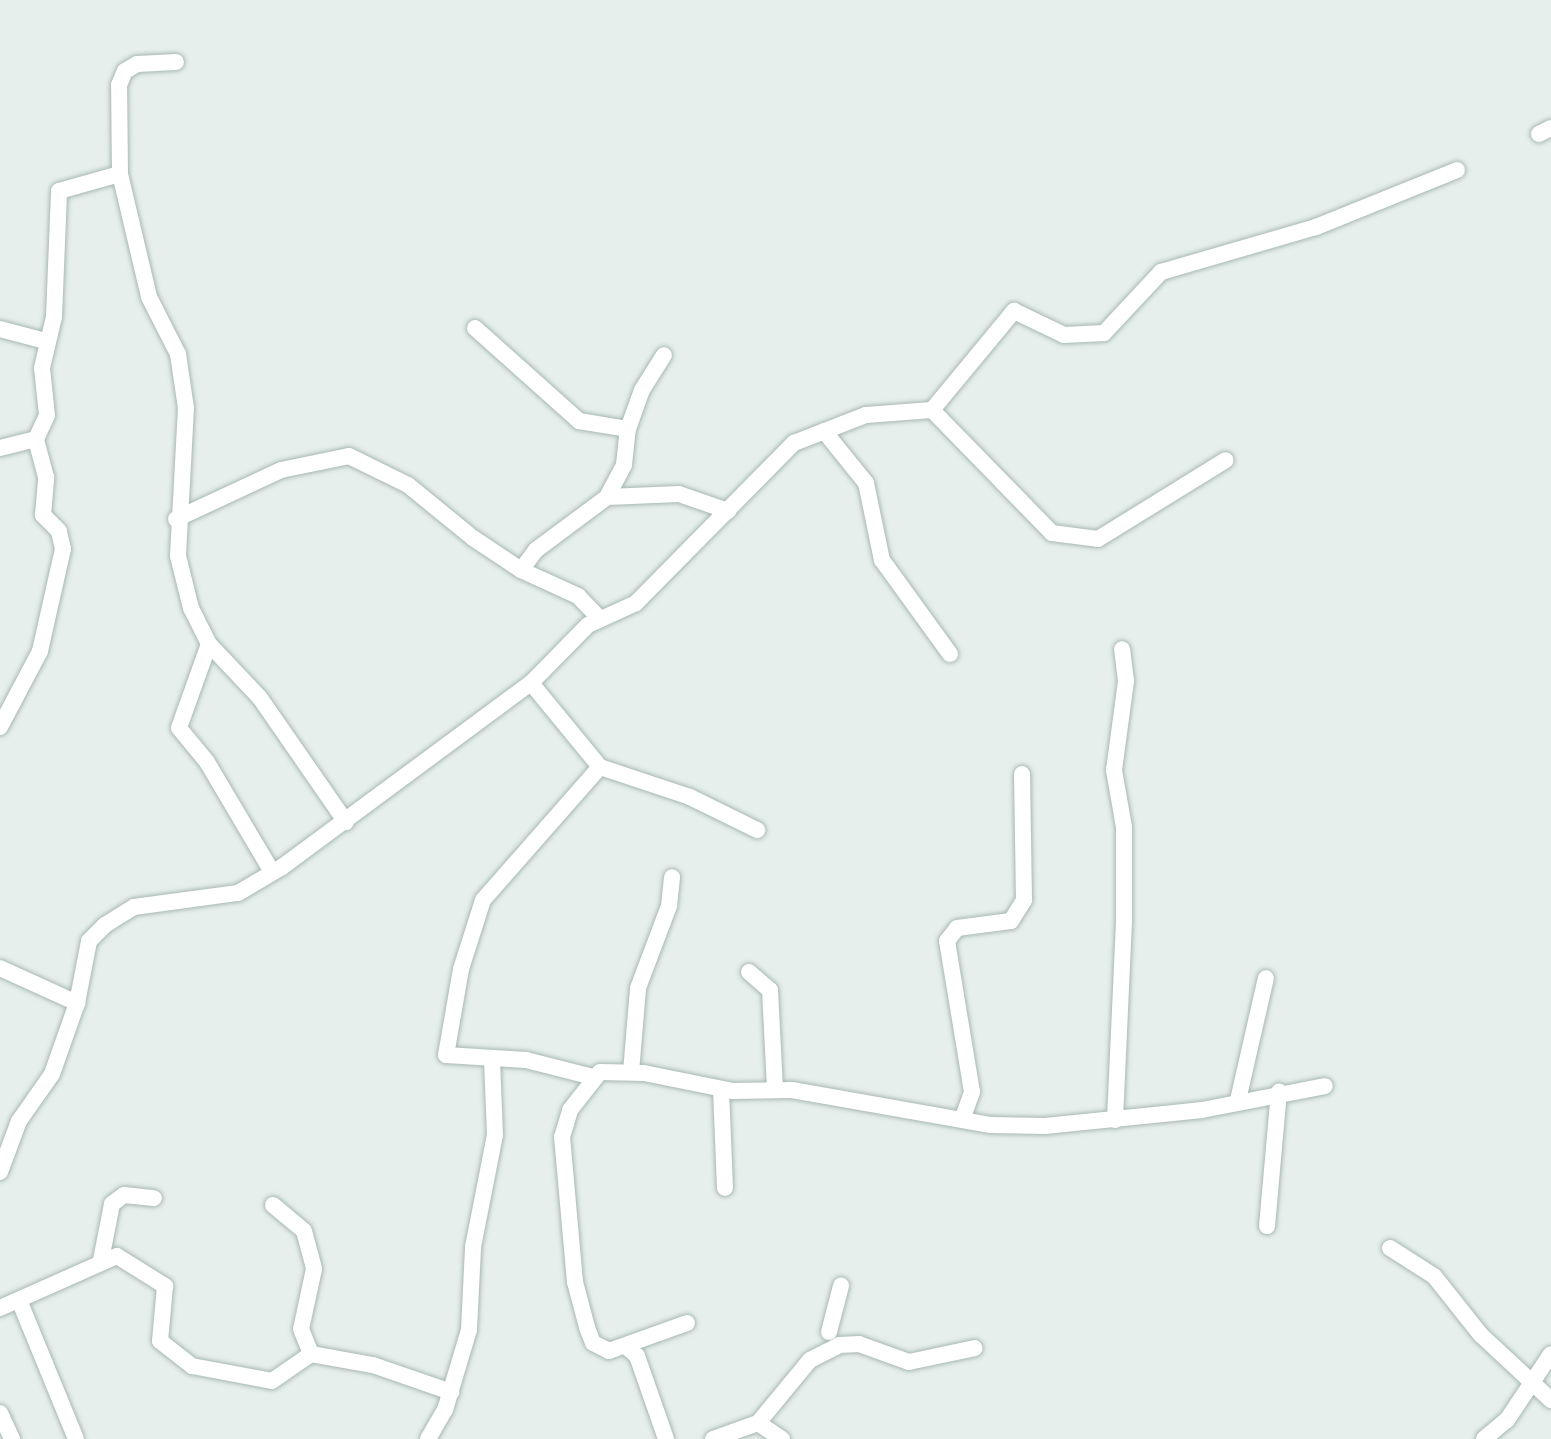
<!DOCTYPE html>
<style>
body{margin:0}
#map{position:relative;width:1551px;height:1439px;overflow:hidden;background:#e6efeb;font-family:"Nunito Sans",sans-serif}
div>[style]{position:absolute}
.roads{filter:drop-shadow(0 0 2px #a8b8b2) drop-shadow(0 0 2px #a8b8b2)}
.minor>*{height:16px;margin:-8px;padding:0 8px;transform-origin:8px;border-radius:8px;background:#fff}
span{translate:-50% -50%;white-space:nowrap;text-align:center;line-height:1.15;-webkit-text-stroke:6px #f7fbf9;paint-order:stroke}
</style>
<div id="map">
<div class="roads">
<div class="minor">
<div style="left:1539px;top:134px;width:13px;rotate:-27deg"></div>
<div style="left:120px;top:174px;width:126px;rotate:76.7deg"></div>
<div style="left:149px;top:297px;width:64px;rotate:63deg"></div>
<div style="left:178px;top:354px;width:55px;rotate:81.6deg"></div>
<div style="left:186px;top:408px;width:148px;rotate:93.1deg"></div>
<div style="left:178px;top:556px;width:54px;rotate:76deg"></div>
<div style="left:191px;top:608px;width:40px;rotate:63.4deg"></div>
<div style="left:209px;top:644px;width:89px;rotate:109.7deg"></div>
<div style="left:179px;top:728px;width:44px;rotate:50.5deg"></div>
<div style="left:207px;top:762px;width:128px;rotate:59.4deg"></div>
<div style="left:475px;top:328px;width:140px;rotate:41.8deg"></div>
<div style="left:579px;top:421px;width:50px;rotate:9.3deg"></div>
<div style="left:0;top:329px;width:47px;rotate:14.9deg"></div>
<div style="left:932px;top:410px;width:172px;rotate:45.7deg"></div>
<div style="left:1052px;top:533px;width:46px;rotate:7.4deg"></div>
<div style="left:1098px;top:539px;width:150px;rotate:-31.7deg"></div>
<div style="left:824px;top:431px;width:67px;rotate:51.1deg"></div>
<div style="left:866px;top:483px;width:79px;rotate:78.3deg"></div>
<div style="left:882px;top:560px;width:116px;rotate:54.1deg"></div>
<div style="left:0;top:448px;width:37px;rotate:-14deg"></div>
<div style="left:36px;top:439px;width:26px;rotate:-65deg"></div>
<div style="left:47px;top:415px;width:47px;rotate:-96.1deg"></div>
<div style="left:42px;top:368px;width:52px;rotate:-76.8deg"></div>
<div style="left:54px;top:317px;width:126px;rotate:-87.7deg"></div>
<div style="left:59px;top:191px;width:63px;rotate:-15.6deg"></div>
<div style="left:120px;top:174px;width:89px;rotate:-90.6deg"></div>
<div style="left:119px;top:85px;width:15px;rotate:-67deg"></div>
<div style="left:125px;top:71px;width:14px;rotate:-30deg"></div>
<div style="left:137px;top:64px;width:39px;rotate:-3deg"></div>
<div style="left:607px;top:497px;width:36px;rotate:-62deg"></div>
<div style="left:624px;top:465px;width:36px;rotate:-84deg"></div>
<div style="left:628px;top:429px;width:41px;rotate:-70.3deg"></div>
<div style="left:642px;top:390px;width:41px;rotate:-57.8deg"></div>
<div style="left:176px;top:519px;width:116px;rotate:-25deg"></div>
<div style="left:281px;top:470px;width:69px;rotate:-11.6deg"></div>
<div style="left:349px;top:456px;width:66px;rotate:26.2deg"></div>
<div style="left:408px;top:485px;width:84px;rotate:39.2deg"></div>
<div style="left:473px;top:538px;width:58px;rotate:33.7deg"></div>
<div style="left:521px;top:570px;width:63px;rotate:24.5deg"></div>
<div style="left:578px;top:596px;width:32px;rotate:46deg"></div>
<div style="left:521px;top:570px;width:25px;rotate:-53deg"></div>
<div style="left:536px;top:550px;width:89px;rotate:-36.7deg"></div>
<div style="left:607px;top:497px;width:72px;rotate:-2.4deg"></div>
<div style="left:679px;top:494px;width:52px;rotate:19.1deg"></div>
<div style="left:209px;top:644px;width:74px;rotate:46.6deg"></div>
<div style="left:260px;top:698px;width:151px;rotate:55.3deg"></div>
<div style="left:531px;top:683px;width:109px;rotate:50.6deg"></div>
<div style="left:600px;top:767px;width:95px;rotate:18.4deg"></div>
<div style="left:690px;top:797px;width:75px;rotate:26.2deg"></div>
<div style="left:0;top:727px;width:86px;rotate:-62.2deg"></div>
<div style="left:40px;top:651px;width:105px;rotate:-77.3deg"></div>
<div style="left:63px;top:549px;width:18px;rotate:-103deg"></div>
<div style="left:59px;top:531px;width:23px;rotate:-135deg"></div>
<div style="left:43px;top:515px;width:38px;rotate:-85deg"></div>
<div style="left:46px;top:477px;width:39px;rotate:-105deg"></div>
<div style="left:0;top:968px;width:85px;rotate:24.4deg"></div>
<div style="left:749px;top:972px;width:28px;rotate:41deg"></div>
<div style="left:770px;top:990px;width:100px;rotate:87.1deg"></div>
<div style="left:631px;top:1072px;width:84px;rotate:-85.2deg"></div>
<div style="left:638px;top:988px;width:88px;rotate:-69.3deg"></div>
<div style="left:669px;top:906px;width:29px;rotate:-84deg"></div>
<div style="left:593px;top:1077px;width:69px;rotate:-165.8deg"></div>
<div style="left:526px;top:1060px;width:80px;rotate:-176.4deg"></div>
<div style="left:446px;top:1055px;width:87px;rotate:-80.1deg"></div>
<div style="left:461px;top:969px;width:72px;rotate:-72.3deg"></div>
<div style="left:483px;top:900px;width:177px;rotate:-48.7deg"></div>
<div style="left:721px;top:1089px;width:99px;rotate:87.7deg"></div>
<div style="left:1238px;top:1100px;width:125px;rotate:-77.1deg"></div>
<div style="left:963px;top:1117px;width:27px;rotate:-70deg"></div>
<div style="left:972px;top:1092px;width:153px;rotate:-99.4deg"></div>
<div style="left:947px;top:941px;width:16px;rotate:-52deg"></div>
<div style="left:957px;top:928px;width:54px;rotate:-7.4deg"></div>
<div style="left:1011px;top:921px;width:25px;rotate:-58deg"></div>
<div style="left:1024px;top:900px;width:126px;rotate:-90.9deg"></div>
<div style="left:1115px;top:1120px;width:201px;rotate:-87.4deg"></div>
<div style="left:1124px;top:919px;width:92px;rotate:-90deg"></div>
<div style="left:1124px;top:827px;width:58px;rotate:-100deg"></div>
<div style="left:1114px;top:770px;width:90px;rotate:-82.3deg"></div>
<div style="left:1126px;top:681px;width:32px;rotate:-97deg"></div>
<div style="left:0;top:1172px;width:54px;rotate:-69.6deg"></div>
<div style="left:19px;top:1121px;width:57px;rotate:-54.9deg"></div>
<div style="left:52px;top:1074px;width:75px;rotate:-70.6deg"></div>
<div style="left:77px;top:1003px;width:63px;rotate:-79deg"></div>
<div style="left:89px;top:941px;width:23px;rotate:-45deg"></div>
<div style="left:105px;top:925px;width:34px;rotate:-32deg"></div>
<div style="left:134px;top:907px;width:105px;rotate:-7.7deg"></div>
<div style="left:238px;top:893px;width:51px;rotate:-30.6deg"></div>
<div style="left:282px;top:867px;width:310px;rotate:-36.5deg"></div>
<div style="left:531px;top:683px;width:81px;rotate:-45.5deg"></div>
<div style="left:588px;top:625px;width:53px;rotate:-24.6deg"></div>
<div style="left:636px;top:603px;width:225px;rotate:-45.4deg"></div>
<div style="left:794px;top:443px;width:77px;rotate:-21.3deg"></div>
<div style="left:866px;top:415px;width:66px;rotate:-4.3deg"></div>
<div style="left:932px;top:410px;width:129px;rotate:-50.4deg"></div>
<div style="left:1014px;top:311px;width:55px;rotate:25.6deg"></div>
<div style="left:1064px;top:335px;width:40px;rotate:-2.9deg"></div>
<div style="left:1104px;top:333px;width:83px;rotate:-46.9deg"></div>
<div style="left:1161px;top:272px;width:161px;rotate:-16.2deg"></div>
<div style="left:1316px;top:227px;width:152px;rotate:-22deg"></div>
<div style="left:273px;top:1205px;width:40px;rotate:40deg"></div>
<div style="left:304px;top:1231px;width:39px;rotate:75deg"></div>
<div style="left:314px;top:1269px;width:61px;rotate:102.2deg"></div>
<div style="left:301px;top:1329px;width:27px;rotate:68deg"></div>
<div style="left:311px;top:1354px;width:63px;rotate:10.1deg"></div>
<div style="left:373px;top:1365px;width:83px;rotate:19.1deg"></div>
<div style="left:1267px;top:1226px;width:135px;rotate:-84.9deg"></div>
<div style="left:1390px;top:1248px;width:52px;rotate:32.5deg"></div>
<div style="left:1434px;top:1276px;width:75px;rotate:51.5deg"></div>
<div style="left:1481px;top:1335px;width:96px;rotate:42.9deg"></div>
<div style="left:101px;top:1260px;width:57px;rotate:-78.9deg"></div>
<div style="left:112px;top:1204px;width:15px;rotate:-37deg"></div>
<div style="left:124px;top:1195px;width:30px;rotate:6deg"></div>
<div style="left:19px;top:1300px;width:150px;rotate:67.7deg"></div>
<div style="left:0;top:1308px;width:128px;rotate:-24deg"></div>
<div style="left:117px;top:1256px;width:57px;rotate:32deg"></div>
<div style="left:165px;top:1286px;width:55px;rotate:95.2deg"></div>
<div style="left:160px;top:1341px;width:41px;rotate:38deg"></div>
<div style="left:192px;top:1366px;width:81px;rotate:10.6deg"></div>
<div style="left:272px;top:1381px;width:47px;rotate:-34.7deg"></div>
<div style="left:687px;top:1323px;width:83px;rotate:160.3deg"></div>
<div style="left:609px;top:1351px;width:18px;rotate:-153deg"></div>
<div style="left:593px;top:1343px;width:17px;rotate:-111deg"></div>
<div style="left:587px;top:1327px;width:47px;rotate:-104.9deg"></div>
<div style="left:575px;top:1282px;width:146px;rotate:-95.1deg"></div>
<div style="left:562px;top:1137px;width:28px;rotate:-73deg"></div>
<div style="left:570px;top:1110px;width:48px;rotate:-51.7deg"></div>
<div style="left:600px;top:1072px;width:44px;rotate:1.3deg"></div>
<div style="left:644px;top:1073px;width:91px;rotate:11.4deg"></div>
<div style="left:733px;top:1091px;width:59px;rotate:-1deg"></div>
<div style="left:792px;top:1090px;width:202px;rotate:10deg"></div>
<div style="left:991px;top:1125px;width:54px;rotate:1.1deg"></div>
<div style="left:1045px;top:1126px;width:158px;rotate:-5.8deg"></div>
<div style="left:1202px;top:1110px;width:125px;rotate:-11deg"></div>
<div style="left:829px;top:1332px;width:48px;rotate:-75.4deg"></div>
<div style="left:627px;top:1347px;width:13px;rotate:42deg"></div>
<div style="left:637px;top:1356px;width:88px;rotate:70.7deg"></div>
<div style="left:0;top:1413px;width:29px;rotate:65deg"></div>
<div style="left:758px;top:1423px;width:29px;rotate:34deg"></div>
<div style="left:428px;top:1439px;width:34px;rotate:-60deg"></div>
<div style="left:445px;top:1410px;width:84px;rotate:-73.3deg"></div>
<div style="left:469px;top:1330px;width:83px;rotate:-87.2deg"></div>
<div style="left:473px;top:1247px;width:114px;rotate:-78.9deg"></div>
<div style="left:495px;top:1135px;width:75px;rotate:-92.3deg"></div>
<div style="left:713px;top:1439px;width:48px;rotate:-19.6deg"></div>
<div style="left:758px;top:1423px;width:82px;rotate:-50.5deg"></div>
<div style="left:810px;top:1360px;width:33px;rotate:-27deg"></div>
<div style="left:839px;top:1345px;width:20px;rotate:-3deg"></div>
<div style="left:859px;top:1344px;width:53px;rotate:19.8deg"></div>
<div style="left:909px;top:1362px;width:67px;rotate:-12deg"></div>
<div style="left:1484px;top:1439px;width:30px;rotate:-40deg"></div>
<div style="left:1507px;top:1420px;width:79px;rotate:-56.3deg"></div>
</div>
</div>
</div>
